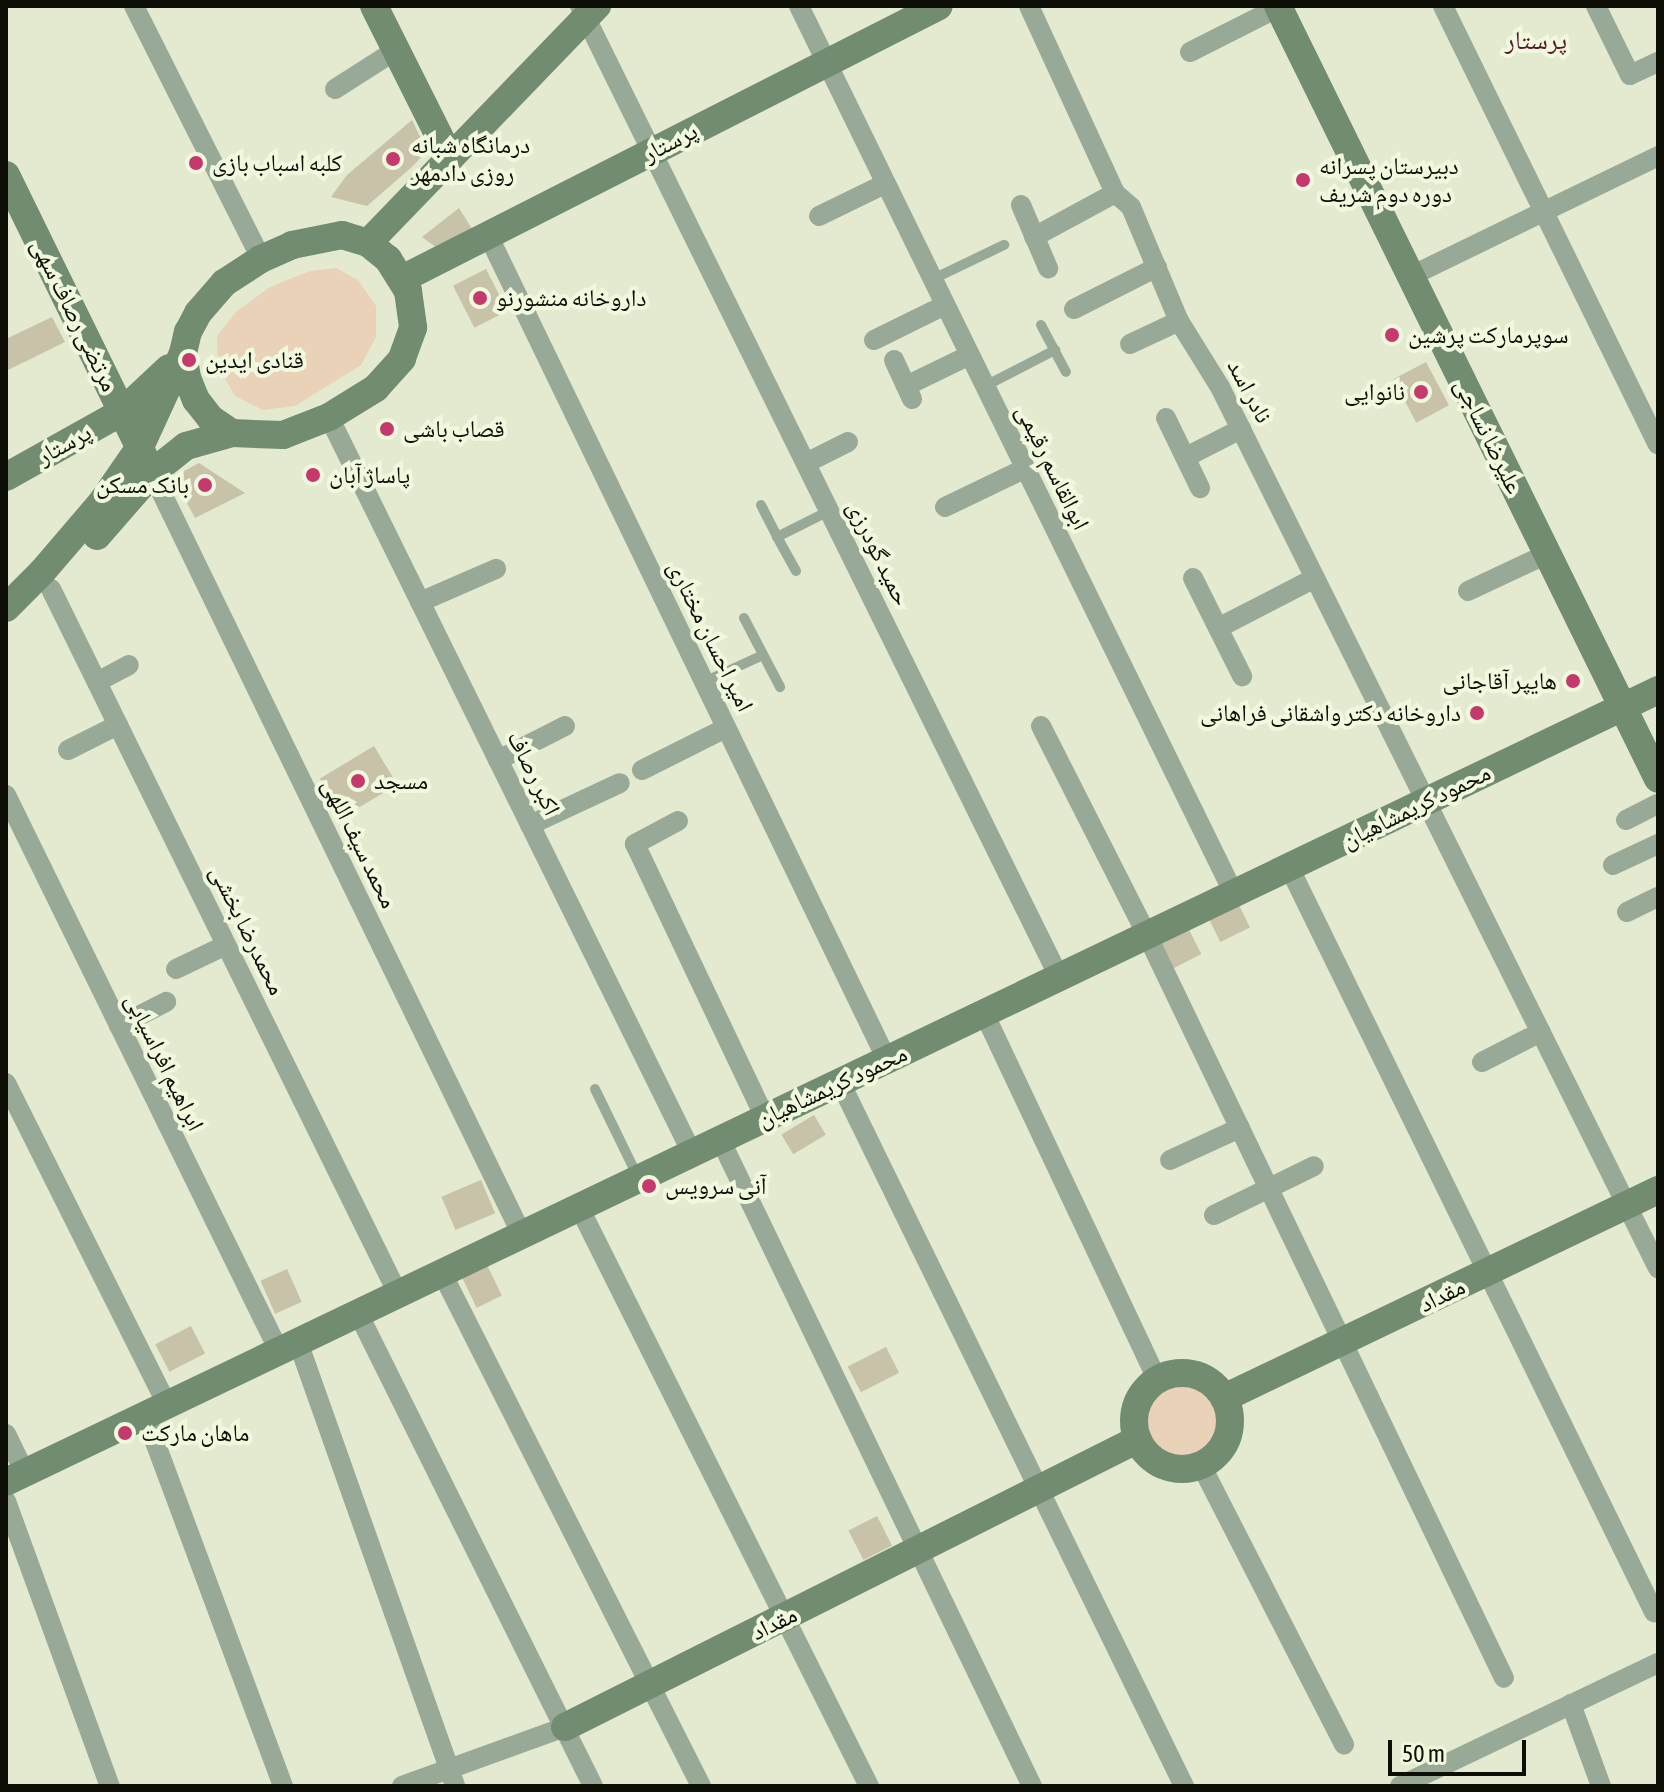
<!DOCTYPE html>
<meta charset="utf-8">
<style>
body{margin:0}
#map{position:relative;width:1664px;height:1792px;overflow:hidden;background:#e3ead0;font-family:"Asap Condensed","Noto Naskh Arabic",sans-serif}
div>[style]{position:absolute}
.green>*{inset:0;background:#e9d2b7}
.round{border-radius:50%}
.building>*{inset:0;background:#c7c2a8;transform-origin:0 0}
.lane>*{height:10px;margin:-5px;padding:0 5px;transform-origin:5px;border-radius:5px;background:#98aa97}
.street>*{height:20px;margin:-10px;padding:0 10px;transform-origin:10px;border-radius:10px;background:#98aa97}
.secondary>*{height:28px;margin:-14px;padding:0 14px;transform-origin:14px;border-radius:14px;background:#728c71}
.secondary>.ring{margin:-14px;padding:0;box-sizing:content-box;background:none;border:28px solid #728c71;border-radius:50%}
.dots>*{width:22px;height:22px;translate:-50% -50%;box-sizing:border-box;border:4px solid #f0f8dd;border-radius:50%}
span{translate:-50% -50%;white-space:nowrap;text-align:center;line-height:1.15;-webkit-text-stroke:8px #f0f8dd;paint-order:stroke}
.street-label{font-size:24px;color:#0d0f07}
.poi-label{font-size:24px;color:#0d0f07}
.left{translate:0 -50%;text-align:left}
.right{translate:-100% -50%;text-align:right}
.neighbourhood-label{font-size:26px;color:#59162f}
.frame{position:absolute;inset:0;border:8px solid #0d0f07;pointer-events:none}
.scale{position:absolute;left:1388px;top:1740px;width:138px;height:36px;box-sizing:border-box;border:4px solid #0d0f07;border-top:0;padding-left:10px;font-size:24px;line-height:28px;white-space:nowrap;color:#0d0f07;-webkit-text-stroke:6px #f0f8dd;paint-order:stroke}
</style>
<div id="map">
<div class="green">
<div style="clip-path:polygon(336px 268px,358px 280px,376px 306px,376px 337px,361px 365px,295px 406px,263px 410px,235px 396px,218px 366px,217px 336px,236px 312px,270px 287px,310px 271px)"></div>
<div class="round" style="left:1142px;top:1381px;width:80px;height:80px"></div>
</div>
<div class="building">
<div style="clip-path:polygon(412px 120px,427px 151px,413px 166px,367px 206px,331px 197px,347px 175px)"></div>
<div style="clip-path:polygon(459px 208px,474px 232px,437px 248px,422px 237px)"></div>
<div style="left:486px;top:269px;width:47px;height:37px;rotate:63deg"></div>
<div style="clip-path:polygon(52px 317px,65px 342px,6px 371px,6px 339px)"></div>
<div style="left:1426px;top:362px;width:49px;height:37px;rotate:62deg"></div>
<div style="clip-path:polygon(199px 463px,245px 493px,195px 518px,173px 477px)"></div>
<div style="left:374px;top:746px;width:45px;height:63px;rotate:59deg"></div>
<div style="left:1239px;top:905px;width:25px;height:33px;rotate:64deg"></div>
<div style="left:1185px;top:922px;width:36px;height:36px;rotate:63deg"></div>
<div style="left:814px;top:1115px;width:23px;height:38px;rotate:59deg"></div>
<div style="left:481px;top:1180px;width:36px;height:43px;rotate:67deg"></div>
<div style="left:487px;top:1265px;width:34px;height:28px;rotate:64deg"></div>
<div style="left:287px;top:1269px;width:36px;height:29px;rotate:66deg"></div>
<div style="left:191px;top:1326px;width:31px;height:40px;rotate:63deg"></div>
<div style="left:886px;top:1347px;width:29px;height:43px;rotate:63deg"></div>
<div style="left:877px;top:1516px;width:33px;height:32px;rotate:63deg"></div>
</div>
<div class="lane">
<div style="left:933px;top:279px;width:79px;rotate:-25.6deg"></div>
<div style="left:1041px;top:325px;width:53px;rotate:62deg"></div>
<div style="left:985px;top:386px;width:79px;rotate:-27.2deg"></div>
<div style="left:761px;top:505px;width:36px;rotate:63deg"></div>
<div style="left:796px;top:571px;width:39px;rotate:-119deg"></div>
<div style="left:777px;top:537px;width:58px;rotate:-26.6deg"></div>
<div style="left:744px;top:618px;width:78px;rotate:62.4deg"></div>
<div style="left:704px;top:682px;width:65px;rotate:-24.6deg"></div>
<div style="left:595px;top:1089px;width:98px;rotate:64deg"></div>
</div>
<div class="street">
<div style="left:134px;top:6px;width:283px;rotate:63.3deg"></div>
<div style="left:580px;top:6px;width:1083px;rotate:63.74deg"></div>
<div style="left:799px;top:6px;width:989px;rotate:63.9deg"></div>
<div style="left:1029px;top:6px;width:206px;rotate:65.3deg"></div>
<div style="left:1115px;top:193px;width:21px;rotate:41deg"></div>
<div style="left:1131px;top:207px;width:124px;rotate:67.2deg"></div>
<div style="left:1179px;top:321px;width:78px;rotate:58.2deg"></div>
<div style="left:1220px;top:387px;width:984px;rotate:63.57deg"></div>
<div style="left:1443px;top:6px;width:488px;rotate:63.9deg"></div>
<div style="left:1596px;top:6px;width:77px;rotate:63.8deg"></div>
<div style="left:1630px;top:75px;width:31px;rotate:-25deg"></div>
<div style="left:1190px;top:52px;width:100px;rotate:-26.8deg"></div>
<div style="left:335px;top:89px;width:72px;rotate:-32.6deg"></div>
<div style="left:1021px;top:205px;width:69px;rotate:66.8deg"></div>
<div style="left:819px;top:216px;width:73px;rotate:-25.9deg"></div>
<div style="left:488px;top:235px;width:916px;rotate:64.19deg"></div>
<div style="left:1034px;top:237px;width:92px;rotate:-28.5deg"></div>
<div style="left:1411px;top:276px;width:275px;rotate:-25.9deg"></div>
<div style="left:1074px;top:309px;width:93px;rotate:-26.8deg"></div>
<div style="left:874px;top:340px;width:79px;rotate:-26.2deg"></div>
<div style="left:1130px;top:344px;width:54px;rotate:-25.1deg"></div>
<div style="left:894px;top:360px;width:43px;rotate:65.2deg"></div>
<div style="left:906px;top:386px;width:71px;rotate:-25.8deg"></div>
<div style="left:329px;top:417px;width:821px;rotate:63.75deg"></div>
<div style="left:1166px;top:418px;width:78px;rotate:64.1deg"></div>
<div style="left:1186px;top:457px;width:62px;rotate:-27deg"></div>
<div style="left:806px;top:463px;width:47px;rotate:-26.6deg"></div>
<div style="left:152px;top:473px;width:847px;rotate:64.1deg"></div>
<div style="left:945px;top:507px;width:88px;rotate:-25.7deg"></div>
<div style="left:1193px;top:578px;width:110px;rotate:63.4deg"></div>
<div style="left:51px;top:589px;width:786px;rotate:63.79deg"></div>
<div style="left:1468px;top:591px;width:87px;rotate:-25.1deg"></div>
<div style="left:420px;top:602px;width:83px;rotate:-23.5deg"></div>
<div style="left:1218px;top:628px;width:109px;rotate:-27.3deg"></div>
<div style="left:97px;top:682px;width:36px;rotate:-28deg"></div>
<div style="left:1041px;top:726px;width:234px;rotate:63.1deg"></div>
<div style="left:1147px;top:935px;width:824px;rotate:64.34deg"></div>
<div style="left:68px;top:750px;width:56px;rotate:-26.6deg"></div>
<div style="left:498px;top:760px;width:75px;rotate:-26.9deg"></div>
<div style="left:642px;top:770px;width:94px;rotate:-26.6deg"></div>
<div style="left:6px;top:795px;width:619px;rotate:63.85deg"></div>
<div style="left:1626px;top:820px;width:36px;rotate:-27deg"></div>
<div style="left:678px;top:821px;width:49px;rotate:151.9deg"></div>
<div style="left:635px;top:844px;width:303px;rotate:64.6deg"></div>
<div style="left:530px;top:825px;width:99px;rotate:-25deg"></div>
<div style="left:1613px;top:865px;width:50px;rotate:-25deg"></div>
<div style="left:1289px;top:867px;width:830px;rotate:63.9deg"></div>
<div style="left:1627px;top:912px;width:34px;rotate:-26deg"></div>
<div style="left:176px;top:969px;width:55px;rotate:-25.6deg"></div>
<div style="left:984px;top:1013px;width:405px;rotate:64.7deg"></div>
<div style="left:119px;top:1026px;width:53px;rotate:-27.1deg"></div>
<div style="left:1482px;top:1062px;width:66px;rotate:-27deg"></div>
<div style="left:840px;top:1082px;width:784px;rotate:63.96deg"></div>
<div style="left:6px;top:1083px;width:360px;rotate:63.4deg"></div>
<div style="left:720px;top:1139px;width:718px;rotate:64.26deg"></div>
<div style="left:1170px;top:1160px;width:77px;rotate:-24.6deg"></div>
<div style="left:579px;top:1207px;width:648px;rotate:63.4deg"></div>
<div style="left:1214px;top:1215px;width:111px;rotate:-26.1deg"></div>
<div style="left:442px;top:1273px;width:575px;rotate:63.21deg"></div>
<div style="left:358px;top:1313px;width:528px;rotate:63.58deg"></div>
<div style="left:298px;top:1342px;width:471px;rotate:70.5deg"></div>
<div style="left:145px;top:1415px;width:396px;rotate:69.6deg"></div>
<div style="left:6px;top:1434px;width:43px;rotate:64deg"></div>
<div style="left:1201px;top:1465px;width:314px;rotate:62.9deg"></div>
<div style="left:6px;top:1501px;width:303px;rotate:70deg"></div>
<div style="left:1571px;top:1704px;width:87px;rotate:69.9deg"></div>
<div style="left:402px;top:1786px;width:173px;rotate:-19.9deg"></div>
<div style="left:1400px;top:1786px;width:286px;rotate:-25.5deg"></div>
</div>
<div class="secondary">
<div style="left:374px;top:6px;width:170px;rotate:63.4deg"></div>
<div style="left:1278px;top:6px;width:861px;rotate:63.82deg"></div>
<div style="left:6px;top:175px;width:332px;rotate:63.9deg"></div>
<div style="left:342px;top:235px;width:27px;rotate:17deg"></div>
<div style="left:368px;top:243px;width:26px;rotate:39deg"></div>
<div style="left:388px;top:259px;width:38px;rotate:58deg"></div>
<div style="left:408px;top:291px;width:37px;rotate:82deg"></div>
<div style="left:413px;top:328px;width:33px;rotate:110deg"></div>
<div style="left:402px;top:359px;width:39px;rotate:132deg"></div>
<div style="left:376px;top:388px;width:55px;rotate:148.3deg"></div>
<div style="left:329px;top:417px;width:49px;rotate:158.6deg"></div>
<div style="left:283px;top:435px;width:51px;rotate:-177.8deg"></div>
<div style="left:232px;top:433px;width:25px;rotate:-146deg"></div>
<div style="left:211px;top:419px;width:24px;rotate:-128deg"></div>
<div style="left:196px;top:400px;width:24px;rotate:-112deg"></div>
<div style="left:187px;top:378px;width:25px;rotate:-99deg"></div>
<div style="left:183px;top:353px;width:22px;rotate:-77deg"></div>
<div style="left:188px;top:332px;width:21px;rotate:-62deg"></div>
<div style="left:198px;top:313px;width:40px;rotate:-49deg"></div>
<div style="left:224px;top:283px;width:44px;rotate:-33deg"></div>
<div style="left:261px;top:259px;width:34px;rotate:-24deg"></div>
<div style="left:292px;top:245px;width:51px;rotate:-11.3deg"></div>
<div style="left:368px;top:243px;width:330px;rotate:-46deg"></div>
<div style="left:402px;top:279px;width:602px;rotate:-26.95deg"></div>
<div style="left:6px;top:477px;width:133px;rotate:-29.3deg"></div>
<div style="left:122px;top:412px;width:64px;rotate:-43.1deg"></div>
<div style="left:97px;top:536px;width:84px;rotate:-48.9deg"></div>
<div style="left:152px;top:473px;width:43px;rotate:-38.5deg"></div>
<div style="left:186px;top:446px;width:48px;rotate:-15.8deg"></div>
<div style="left:6px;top:608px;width:51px;rotate:-45deg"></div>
<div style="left:42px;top:572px;width:92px;rotate:-49.4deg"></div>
<div style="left:102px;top:502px;width:67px;rotate:-55.4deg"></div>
<div style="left:140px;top:447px;width:103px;rotate:-65.4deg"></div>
<div class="ring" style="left:1134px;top:1373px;width:68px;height:68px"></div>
<div style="left:1224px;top:1398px;width:481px;rotate:-25.6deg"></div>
<div style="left:6px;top:1482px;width:1832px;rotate:-25.61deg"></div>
<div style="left:565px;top:1727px;width:641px;rotate:-26.68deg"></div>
</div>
<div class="dots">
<div style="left:393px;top:159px;background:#c5396d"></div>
<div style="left:196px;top:163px;background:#c5396d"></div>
<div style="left:1303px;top:180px;background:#c5396d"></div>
<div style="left:480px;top:298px;background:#c5396d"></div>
<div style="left:1392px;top:335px;background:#c5396d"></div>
<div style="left:189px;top:360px;background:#c5396d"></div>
<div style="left:1421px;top:392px;background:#c5396d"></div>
<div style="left:387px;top:429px;background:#c5396d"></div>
<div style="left:313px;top:475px;background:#c5396d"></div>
<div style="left:205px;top:485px;background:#c5396d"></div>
<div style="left:1573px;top:681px;background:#c5396d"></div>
<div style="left:1477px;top:713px;background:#c5396d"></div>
<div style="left:358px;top:781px;background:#c5396d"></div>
<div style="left:649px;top:1186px;background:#c5396d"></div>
<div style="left:125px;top:1433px;background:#c5396d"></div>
</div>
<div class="street-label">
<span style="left:670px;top:142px;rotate:-27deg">پرستار</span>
<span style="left:75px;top:315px;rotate:64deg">مرتضی رصاف سهی</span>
<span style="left:1250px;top:391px;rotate:62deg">نادر اسد</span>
<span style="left:1489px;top:436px;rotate:64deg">علیرضا نساجی</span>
<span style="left:64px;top:444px;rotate:-29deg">پرستار</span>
<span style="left:1053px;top:467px;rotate:64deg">ابوالقاسم رقیمی</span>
<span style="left:879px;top:553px;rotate:64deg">حمید گودرزی</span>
<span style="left:711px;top:636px;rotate:64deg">امیر احسان مختاری</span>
<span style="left:534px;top:773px;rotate:64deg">اکبر رصاف</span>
<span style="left:1416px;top:806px;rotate:-26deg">محمود کریمشاهیان</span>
<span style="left:360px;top:843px;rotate:64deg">محمد سیف اللهی</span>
<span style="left:248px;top:930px;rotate:64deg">محمدرضا بخشی</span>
<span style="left:165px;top:1062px;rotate:64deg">ابراهیم افراسیابی</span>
<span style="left:832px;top:1086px;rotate:-25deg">محمود کریمشاهیان</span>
<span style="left:1442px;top:1295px;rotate:-26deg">مقداد</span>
<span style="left:774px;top:1623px;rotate:-26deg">مقداد</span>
</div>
<div class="poi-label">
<span class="left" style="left:411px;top:159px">درمانگاه شبانه<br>روزی دادمهر</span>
<span class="left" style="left:212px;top:163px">کلبه اسباب بازی</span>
<span class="left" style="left:1319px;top:180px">دبیرستان پسرانه<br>دوره دوم شریف</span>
<span class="left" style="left:496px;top:298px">داروخانه منشورنو</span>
<span class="left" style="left:1408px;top:335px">سوپرمارکت پرشین</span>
<span class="left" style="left:205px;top:360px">قنادی ایدین</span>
<span class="right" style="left:1405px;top:392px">نانوایی</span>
<span class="left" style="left:403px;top:429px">قصاب باشی</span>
<span class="left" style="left:329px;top:475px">پاساژ آبان</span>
<span class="right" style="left:189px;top:485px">بانک مسکن</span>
<span class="right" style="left:1557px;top:681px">هایپر آقاجانی</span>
<span class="right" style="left:1461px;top:713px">داروخانه دکتر واشقانی فراهانی</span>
<span class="left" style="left:374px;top:781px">مسجد</span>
<span class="left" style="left:665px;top:1186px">آنی سرویس</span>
<span class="left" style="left:141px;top:1433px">ماهان مارکت</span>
</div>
<div class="neighbourhood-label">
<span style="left:1536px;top:41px">پرستار</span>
</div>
<div class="frame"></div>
<div class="scale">50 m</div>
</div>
